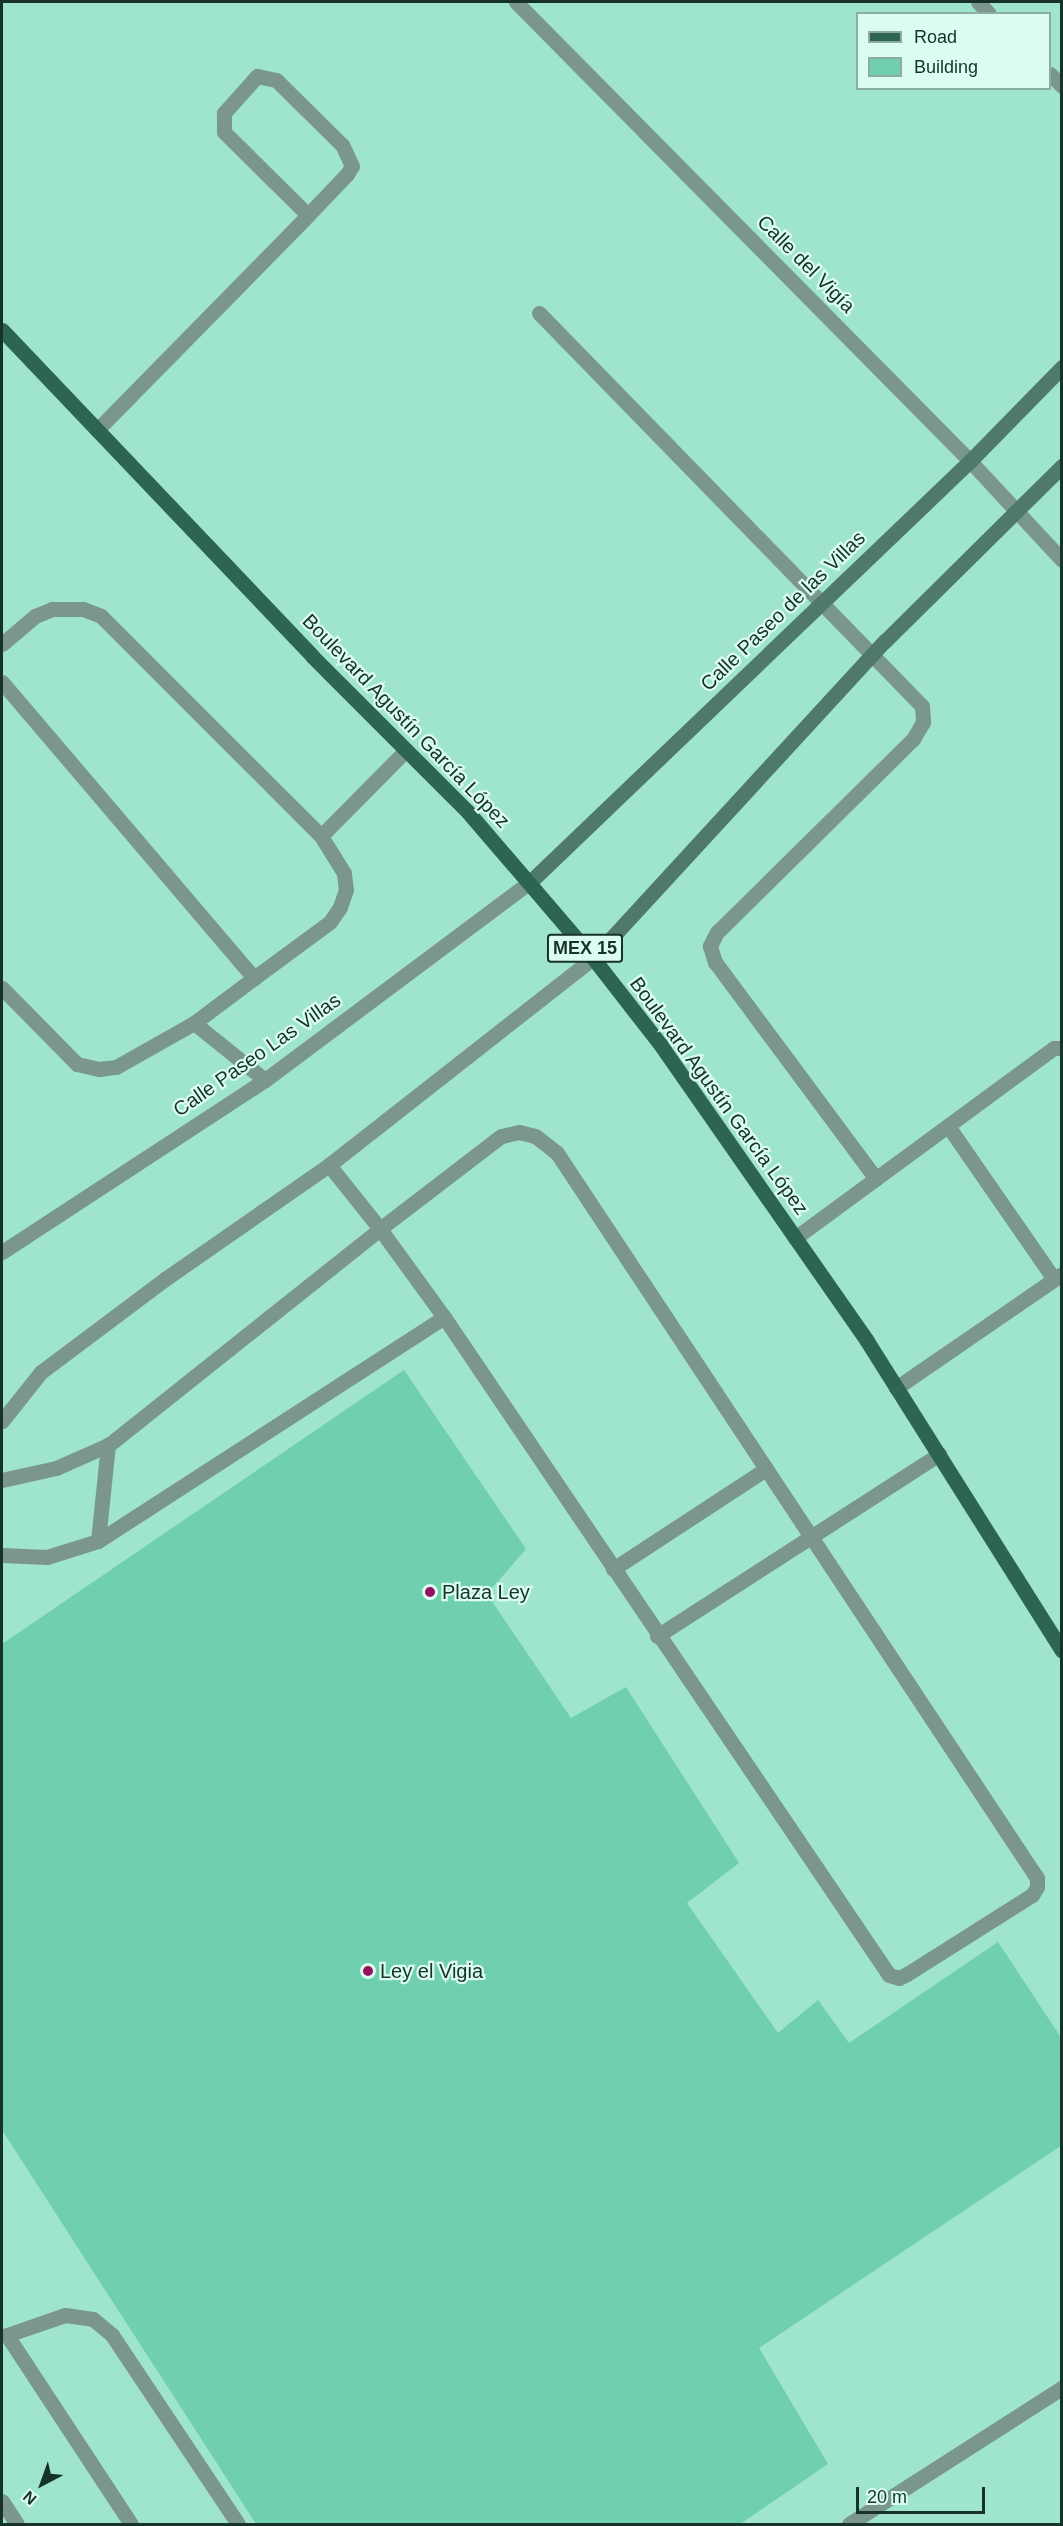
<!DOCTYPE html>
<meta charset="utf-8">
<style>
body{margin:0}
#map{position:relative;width:1063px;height:2526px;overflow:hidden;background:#9fe4cc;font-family:Helvetica,sans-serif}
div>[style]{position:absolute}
.building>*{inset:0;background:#6fcfaf}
.lane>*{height:15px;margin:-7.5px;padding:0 7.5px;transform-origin:7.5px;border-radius:7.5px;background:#7b978c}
.street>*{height:15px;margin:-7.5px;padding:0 7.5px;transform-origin:7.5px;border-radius:7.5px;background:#7b978c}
.secondary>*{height:15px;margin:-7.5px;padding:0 7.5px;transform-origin:7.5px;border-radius:7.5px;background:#4f796a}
.primary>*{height:15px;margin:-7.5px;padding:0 7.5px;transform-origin:7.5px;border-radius:7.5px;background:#2d6452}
.dots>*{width:16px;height:16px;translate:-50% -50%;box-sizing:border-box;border:3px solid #dbfdf0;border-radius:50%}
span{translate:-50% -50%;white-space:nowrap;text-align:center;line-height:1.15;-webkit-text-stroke:4.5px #dbfdf0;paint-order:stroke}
.shield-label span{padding:2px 4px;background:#dbfdf0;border:2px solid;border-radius:4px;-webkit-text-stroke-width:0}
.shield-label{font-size:18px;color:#163229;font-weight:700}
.street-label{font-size:20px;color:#163229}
.poi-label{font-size:20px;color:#163229}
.left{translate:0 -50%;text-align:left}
.frame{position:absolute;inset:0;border:3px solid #163229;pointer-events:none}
.legend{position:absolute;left:856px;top:12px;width:195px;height:78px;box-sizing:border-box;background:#dbfdf0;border:2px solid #8caca0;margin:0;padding:8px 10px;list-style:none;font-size:18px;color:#163229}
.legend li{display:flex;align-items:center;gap:12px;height:30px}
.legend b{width:30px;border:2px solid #8caca0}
.north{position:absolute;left:12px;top:2454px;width:60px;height:60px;-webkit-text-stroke:4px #dbfdf0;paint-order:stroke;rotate:221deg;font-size:16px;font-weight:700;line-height:24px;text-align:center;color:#163229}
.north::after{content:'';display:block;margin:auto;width:21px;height:27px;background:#163229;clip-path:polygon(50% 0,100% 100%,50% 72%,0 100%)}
.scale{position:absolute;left:856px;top:2487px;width:129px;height:27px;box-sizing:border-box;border:3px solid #163229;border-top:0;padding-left:8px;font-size:18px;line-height:21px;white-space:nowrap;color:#163229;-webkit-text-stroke:4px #dbfdf0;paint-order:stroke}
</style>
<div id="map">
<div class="building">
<div style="clip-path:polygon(404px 1370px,526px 1549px,487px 1594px,571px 1718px,626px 1687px,739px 1863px,687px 1903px,778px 2033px,818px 2000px,849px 2043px,998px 1942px,1062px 2039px,1062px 2145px,759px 2348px,828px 2464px,740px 2524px,256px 2524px,2px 2130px,2px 1644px)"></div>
</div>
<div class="lane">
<div style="left:539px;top:313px;width:549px;rotate:45.74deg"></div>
<div style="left:922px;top:706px;width:16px;rotate:86deg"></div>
<div style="left:923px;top:722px;width:20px;rotate:120deg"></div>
<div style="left:913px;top:739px;width:275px;rotate:135.4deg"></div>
<div style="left:717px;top:932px;width:16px;rotate:117deg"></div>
<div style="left:710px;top:946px;width:17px;rotate:73deg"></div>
<div style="left:715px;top:962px;width:270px;rotate:53.4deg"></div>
<div style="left:97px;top:430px;width:301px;rotate:-45.5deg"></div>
<div style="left:308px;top:215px;width:57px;rotate:-46.4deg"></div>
<div style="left:347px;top:174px;width:9px;rotate:-58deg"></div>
<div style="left:352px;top:166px;width:23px;rotate:-115deg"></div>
<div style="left:342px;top:145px;width:93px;rotate:-135.4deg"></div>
<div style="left:276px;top:80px;width:19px;rotate:-168deg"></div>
<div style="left:257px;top:76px;width:50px;rotate:131.7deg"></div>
<div style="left:224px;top:113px;width:19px;rotate:90deg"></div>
<div style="left:224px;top:132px;width:118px;rotate:44.7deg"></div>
<div style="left:2px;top:644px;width:43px;rotate:-40.3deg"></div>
<div style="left:35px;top:616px;width:18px;rotate:-22deg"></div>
<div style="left:52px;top:609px;width:31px"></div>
<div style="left:83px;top:609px;width:19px;rotate:21deg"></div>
<div style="left:101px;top:616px;width:311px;rotate:45deg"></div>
<div style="left:321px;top:836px;width:120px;rotate:-45.3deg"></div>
<div style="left:2px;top:682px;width:389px;rotate:49.6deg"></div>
<div style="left:254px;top:978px;width:75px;rotate:143.1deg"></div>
<div style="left:254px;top:978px;width:94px;rotate:-36.4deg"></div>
<div style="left:330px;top:922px;width:18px;rotate:-56deg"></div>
<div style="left:340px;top:907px;width:18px;rotate:-71deg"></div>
<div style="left:346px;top:890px;width:17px;rotate:-97deg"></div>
<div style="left:344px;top:873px;width:44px;rotate:-121.9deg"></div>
<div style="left:2px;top:988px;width:107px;rotate:45.4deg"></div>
<div style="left:77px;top:1064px;width:23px;rotate:13deg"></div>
<div style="left:99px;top:1069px;width:17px;rotate:-7deg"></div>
<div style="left:116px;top:1067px;width:90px;rotate:-29.4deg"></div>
<div style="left:194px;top:1023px;width:91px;rotate:38.8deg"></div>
<div style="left:948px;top:1126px;width:186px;rotate:55.3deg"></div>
<div style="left:329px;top:1165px;width:335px;rotate:-38.1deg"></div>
<div style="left:795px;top:1238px;width:321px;rotate:-36.3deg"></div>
<div style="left:1054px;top:1048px;width:8px"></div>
<div style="left:2px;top:1252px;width:314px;rotate:-33.2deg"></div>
<div style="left:265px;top:1080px;width:331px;rotate:-36.8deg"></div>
<div style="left:896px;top:1388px;width:201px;rotate:-34.5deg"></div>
<div style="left:2px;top:1421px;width:63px;rotate:-51.5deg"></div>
<div style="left:41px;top:1372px;width:155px;rotate:-36.9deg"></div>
<div style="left:165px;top:1279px;width:200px;rotate:-34.8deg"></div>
<div style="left:329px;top:1165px;width:82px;rotate:51.4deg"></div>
<div style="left:380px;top:1229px;width:109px;rotate:54deg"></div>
<div style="left:444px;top:1317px;width:794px;rotate:55.93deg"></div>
<div style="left:889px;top:1975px;width:10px;rotate:17deg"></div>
<div style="left:899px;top:1978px;width:9px;rotate:-27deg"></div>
<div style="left:907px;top:1974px;width:148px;rotate:-32.3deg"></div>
<div style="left:1032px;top:1895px;width:9px;rotate:-58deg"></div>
<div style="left:1037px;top:1887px;width:9px;rotate:-90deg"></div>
<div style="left:1037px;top:1878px;width:869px;rotate:-123.51deg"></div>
<div style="left:557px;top:1153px;width:28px;rotate:-142deg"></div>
<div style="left:535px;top:1136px;width:16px;rotate:-166deg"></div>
<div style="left:519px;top:1132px;width:18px;rotate:167deg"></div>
<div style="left:501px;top:1136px;width:153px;rotate:142.5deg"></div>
<div style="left:380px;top:1229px;width:347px;rotate:141.5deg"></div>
<div style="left:108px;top:1445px;width:57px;rotate:156.1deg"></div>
<div style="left:56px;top:1468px;width:55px;rotate:167.5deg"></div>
<div style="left:98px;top:1541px;width:97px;rotate:-84.1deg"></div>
<div style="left:2px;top:1555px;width:45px;rotate:2.5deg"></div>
<div style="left:47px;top:1557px;width:53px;rotate:-17.4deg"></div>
<div style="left:98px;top:1541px;width:412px;rotate:-32.9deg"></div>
<div style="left:613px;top:1569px;width:183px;rotate:-33.2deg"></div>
<div style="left:657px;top:1636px;width:336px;rotate:-32.8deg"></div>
<div style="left:2px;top:2501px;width:27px;rotate:57deg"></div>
<div style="left:131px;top:2524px;width:226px;rotate:-123.3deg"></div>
<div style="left:7px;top:2335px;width:61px;rotate:-19deg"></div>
<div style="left:65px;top:2315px;width:28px;rotate:8deg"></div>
<div style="left:93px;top:2319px;width:25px;rotate:40deg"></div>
<div style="left:112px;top:2335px;width:227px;rotate:56.3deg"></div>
<div style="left:849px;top:2524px;width:253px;rotate:-32.6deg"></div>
</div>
<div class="street">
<div style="left:516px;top:2px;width:646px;rotate:45.31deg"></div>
<div style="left:970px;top:461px;width:135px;rotate:47.1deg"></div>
<div style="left:978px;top:2px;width:16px;rotate:47deg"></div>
<div style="left:1050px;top:74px;width:17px;rotate:45deg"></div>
</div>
<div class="secondary">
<div style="left:530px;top:882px;width:609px;rotate:-43.74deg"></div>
<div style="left:970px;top:461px;width:132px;rotate:-45.6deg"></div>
<div style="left:593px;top:958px;width:431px;rotate:-47.4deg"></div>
<div style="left:885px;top:641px;width:249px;rotate:-44.7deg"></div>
</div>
<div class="primary">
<div style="left:2px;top:330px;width:450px;rotate:46.4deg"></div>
<div style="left:312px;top:656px;width:221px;rotate:45deg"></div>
<div style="left:468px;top:812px;width:192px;rotate:49.4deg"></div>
<div style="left:593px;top:958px;width:109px;rotate:52.1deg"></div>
<div style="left:660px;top:1044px;width:362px;rotate:55.1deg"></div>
<div style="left:867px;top:1341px;width:366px;rotate:57.8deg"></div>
</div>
<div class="dots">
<div style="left:430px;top:1592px;background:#980e63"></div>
<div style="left:368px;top:1971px;background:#980e63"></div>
</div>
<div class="shield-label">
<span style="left:585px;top:948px">MEX 15</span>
</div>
<div class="street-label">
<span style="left:806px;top:264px;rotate:45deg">Calle del Vigía</span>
<span style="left:783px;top:611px;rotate:-44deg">Calle Paseo de las Villas</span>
<span style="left:406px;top:721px;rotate:46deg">Boulevard Agustín García López</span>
<span style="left:257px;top:1055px;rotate:-35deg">Calle Paseo Las Villas</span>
<span style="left:719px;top:1096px;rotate:54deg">Boulevard Agustín García López</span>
</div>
<div class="poi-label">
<span class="left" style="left:442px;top:1592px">Plaza Ley</span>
<span class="left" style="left:380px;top:1971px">Ley el Vigia</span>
</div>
<div class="frame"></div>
<ul class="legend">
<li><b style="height:8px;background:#2d6452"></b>Road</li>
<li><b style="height:16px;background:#6fcfaf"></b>Building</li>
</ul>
<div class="north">N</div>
<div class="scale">20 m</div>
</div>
